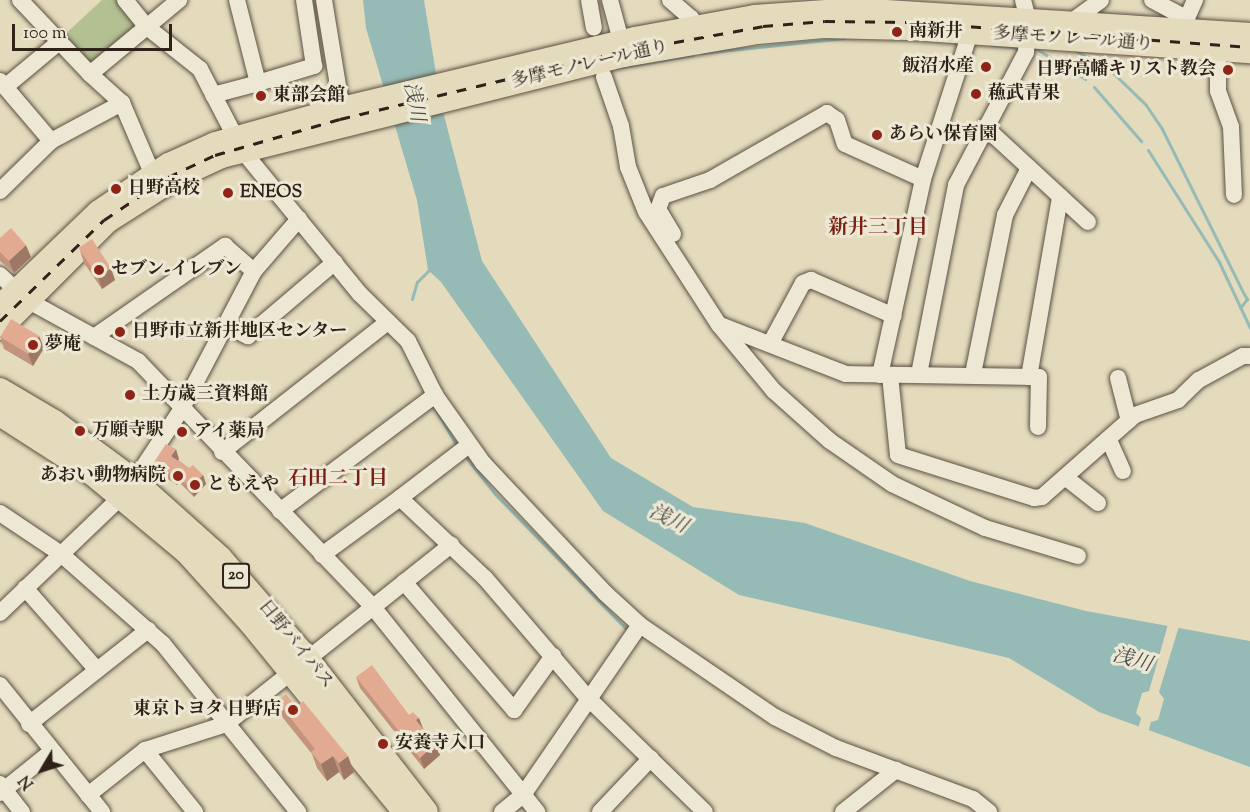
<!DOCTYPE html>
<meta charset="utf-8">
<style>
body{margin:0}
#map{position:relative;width:1250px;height:812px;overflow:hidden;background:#e4dbbd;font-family:"Sorts Mill Goudy","Noto Serif JP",serif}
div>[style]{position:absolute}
.green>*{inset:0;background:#b3c092}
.water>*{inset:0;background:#96bab6}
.pier>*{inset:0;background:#e4dbbd}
.stream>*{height:3px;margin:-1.5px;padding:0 1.5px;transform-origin:1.5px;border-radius:1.5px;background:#96bab6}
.roads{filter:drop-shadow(0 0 2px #5c5042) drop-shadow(0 0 2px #5c5042)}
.minor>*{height:16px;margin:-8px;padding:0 8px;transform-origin:8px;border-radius:8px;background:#ede8d4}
.major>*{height:21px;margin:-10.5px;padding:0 10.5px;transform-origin:10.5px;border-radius:10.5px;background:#e4dbbd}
.highway>*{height:24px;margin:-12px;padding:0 12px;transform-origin:12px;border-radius:12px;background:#e4dbbd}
.rail>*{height:3px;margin-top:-1.5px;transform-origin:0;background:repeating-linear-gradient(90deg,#2f2219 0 10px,transparent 0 20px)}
.wall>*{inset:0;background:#c2937d}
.shaded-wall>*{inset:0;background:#9e7866}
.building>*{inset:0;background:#e2ab91;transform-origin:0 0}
.dots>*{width:16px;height:16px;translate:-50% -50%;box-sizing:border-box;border:3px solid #ede8d4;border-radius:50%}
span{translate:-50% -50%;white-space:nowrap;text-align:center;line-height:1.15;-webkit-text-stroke:6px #ede8d4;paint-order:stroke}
.shield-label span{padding:2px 4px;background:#ede8d4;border:2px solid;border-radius:4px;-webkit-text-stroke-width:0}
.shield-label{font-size:16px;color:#2f2219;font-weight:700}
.poi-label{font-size:18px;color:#2f2219;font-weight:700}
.left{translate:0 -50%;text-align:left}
.right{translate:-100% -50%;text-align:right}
.street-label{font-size:18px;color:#2f2219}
.water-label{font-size:20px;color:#4e5048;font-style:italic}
.neighbourhood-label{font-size:20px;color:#7a1f14;font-weight:700}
.north{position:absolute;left:12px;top:740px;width:60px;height:60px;-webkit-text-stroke:4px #ede8d4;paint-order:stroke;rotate:232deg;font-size:16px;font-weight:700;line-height:24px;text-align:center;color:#2f2219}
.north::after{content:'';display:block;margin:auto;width:21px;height:27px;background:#2f2219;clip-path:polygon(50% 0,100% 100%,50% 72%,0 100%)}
.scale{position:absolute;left:12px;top:24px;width:160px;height:27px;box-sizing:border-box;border:3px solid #2f2219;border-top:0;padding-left:8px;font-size:18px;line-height:21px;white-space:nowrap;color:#2f2219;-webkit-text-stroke:4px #ede8d4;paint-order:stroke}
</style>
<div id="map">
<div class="green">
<div style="clip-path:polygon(102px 0,125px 0,147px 27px,90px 70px,61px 38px)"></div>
</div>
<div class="water">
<div style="clip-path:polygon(363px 0,424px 0,441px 104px,482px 261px,611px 458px,693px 507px,805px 523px,970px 581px,1086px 611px,1250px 641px,1250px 767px,1099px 712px,1009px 658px,739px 595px,603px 511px,441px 282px,428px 270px,417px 200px,366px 28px)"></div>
</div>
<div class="pier">
<div style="clip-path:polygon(1169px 621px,1180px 623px,1159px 692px,1164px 699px,1158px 720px,1151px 722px,1148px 733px,1138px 729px,1141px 718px,1136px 713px,1142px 693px,1149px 691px)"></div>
</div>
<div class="stream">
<div style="left:992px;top:45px;width:28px;rotate:6deg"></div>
<div style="left:1035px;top:48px;width:59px;rotate:31.8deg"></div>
<div style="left:1074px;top:50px;width:38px;rotate:28deg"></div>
<div style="left:1108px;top:68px;width:53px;rotate:44.2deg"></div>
<div style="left:1146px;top:105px;width:29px;rotate:56deg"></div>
<div style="left:1162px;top:129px;width:184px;rotate:63.6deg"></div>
<div style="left:1244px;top:294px;width:6px;rotate:59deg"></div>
<div style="left:1247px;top:299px;width:11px;rotate:128deg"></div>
<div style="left:702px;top:53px;width:144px;rotate:-6deg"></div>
<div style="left:610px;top:69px;width:84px;rotate:-9.6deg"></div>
<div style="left:1094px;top:87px;width:72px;rotate:49deg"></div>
<div style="left:1148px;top:150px;width:133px;rotate:57.6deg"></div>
<div style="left:1219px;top:262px;width:73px;rotate:64.8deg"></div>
<div style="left:412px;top:299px;width:18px;rotate:-74deg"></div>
<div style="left:417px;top:282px;width:20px;rotate:-45deg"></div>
<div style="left:433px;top:405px;width:48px;rotate:59.7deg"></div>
<div style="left:465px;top:456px;width:48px;rotate:51.7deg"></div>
<div style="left:495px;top:494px;width:191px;rotate:45.8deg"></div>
</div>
<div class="roads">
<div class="minor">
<div style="left:20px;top:0;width:102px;rotate:46.6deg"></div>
<div style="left:90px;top:74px;width:116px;rotate:-39.7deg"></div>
<div style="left:125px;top:0;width:35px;rotate:51deg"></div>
<div style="left:147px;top:27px;width:68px;rotate:38.4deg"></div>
<div style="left:200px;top:69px;width:91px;rotate:62.6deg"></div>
<div style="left:242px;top:150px;width:186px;rotate:50.7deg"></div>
<div style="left:360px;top:294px;width:67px;rotate:44.4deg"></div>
<div style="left:408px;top:341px;width:60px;rotate:63.4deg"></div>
<div style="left:435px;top:395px;width:83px;rotate:54.8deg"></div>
<div style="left:483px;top:463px;width:178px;rotate:46.8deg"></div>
<div style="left:605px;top:593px;width:47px;rotate:42.4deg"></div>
<div style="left:640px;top:625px;width:163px;rotate:34.3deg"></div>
<div style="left:775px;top:717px;width:68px;rotate:26.9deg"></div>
<div style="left:836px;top:748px;width:146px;rotate:20.4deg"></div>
<div style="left:973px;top:799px;width:21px;rotate:39deg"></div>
<div style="left:237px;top:0;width:86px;rotate:75.8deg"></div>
<div style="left:258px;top:83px;width:59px;rotate:-16.9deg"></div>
<div style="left:314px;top:66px;width:67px;rotate:-98.6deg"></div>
<div style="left:324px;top:0;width:118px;rotate:80.7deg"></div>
<div style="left:589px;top:0;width:28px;rotate:80deg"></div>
<div style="left:610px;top:0;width:54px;rotate:74.9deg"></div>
<div style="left:670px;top:0;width:28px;rotate:41deg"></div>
<div style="left:691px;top:18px;width:7px;rotate:82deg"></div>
<div style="left:1152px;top:0;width:38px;rotate:28deg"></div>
<div style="left:1071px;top:22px;width:37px;rotate:-36deg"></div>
<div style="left:1183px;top:27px;width:30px;rotate:-66deg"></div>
<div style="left:1218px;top:50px;width:41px;rotate:90deg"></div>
<div style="left:1218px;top:91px;width:38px;rotate:70deg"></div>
<div style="left:1231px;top:127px;width:68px;rotate:87.5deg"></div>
<div style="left:604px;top:77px;width:52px;rotate:70.9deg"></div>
<div style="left:621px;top:126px;width:42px;rotate:80.3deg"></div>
<div style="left:628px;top:167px;width:48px;rotate:68.2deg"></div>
<div style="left:646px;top:212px;width:135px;rotate:57.1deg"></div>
<div style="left:719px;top:325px;width:86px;rotate:50.2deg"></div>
<div style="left:774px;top:391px;width:75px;rotate:41.8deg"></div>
<div style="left:830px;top:441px;width:75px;rotate:34.7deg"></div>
<div style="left:892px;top:484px;width:103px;rotate:25.3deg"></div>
<div style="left:985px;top:528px;width:97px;rotate:16.8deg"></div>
<div style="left:0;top:81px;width:79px;rotate:49.6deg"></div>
<div style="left:5px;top:87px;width:69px;rotate:-39.7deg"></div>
<div style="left:213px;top:95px;width:47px;rotate:-14.9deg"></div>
<div style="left:122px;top:103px;width:76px;rotate:66.8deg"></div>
<div style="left:985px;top:127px;width:140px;rotate:42.7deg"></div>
<div style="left:0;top:191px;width:71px;rotate:-44.4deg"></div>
<div style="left:51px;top:141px;width:81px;rotate:-28.2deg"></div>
<div style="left:122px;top:103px;width:43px;rotate:-137.8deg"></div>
<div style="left:673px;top:234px;width:29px;rotate:-121deg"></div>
<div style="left:658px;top:209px;width:14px;rotate:-69deg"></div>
<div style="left:663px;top:196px;width:50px;rotate:-18.8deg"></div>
<div style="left:710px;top:180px;width:135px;rotate:-29.8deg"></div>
<div style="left:827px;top:113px;width:12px;rotate:35deg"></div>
<div style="left:837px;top:120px;width:25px;rotate:72deg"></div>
<div style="left:845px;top:144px;width:85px;rotate:24.2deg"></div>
<div style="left:0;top:275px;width:37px;rotate:43deg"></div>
<div style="left:27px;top:300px;width:127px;rotate:28.8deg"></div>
<div style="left:138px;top:361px;width:340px;rotate:46.3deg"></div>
<div style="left:373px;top:607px;width:263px;rotate:51.3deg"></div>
<div style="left:226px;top:325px;width:25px;rotate:27deg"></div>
<div style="left:248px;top:336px;width:114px;rotate:-40.4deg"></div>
<div style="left:720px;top:325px;width:135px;rotate:21.3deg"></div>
<div style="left:846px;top:374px;width:183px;rotate:0.9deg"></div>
<div style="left:94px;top:337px;width:160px;rotate:-34.8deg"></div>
<div style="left:225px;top:246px;width:38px;rotate:41deg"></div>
<div style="left:770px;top:344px;width:69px;rotate:-61.6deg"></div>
<div style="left:803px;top:283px;width:9px;rotate:-21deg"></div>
<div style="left:811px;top:280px;width:90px;rotate:23.4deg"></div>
<div style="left:919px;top:374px;width:193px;rotate:-78.9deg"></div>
<div style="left:956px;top:185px;width:150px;rotate:-62.2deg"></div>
<div style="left:1026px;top:52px;width:32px;rotate:-86deg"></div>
<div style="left:1028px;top:20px;width:21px;rotate:-104deg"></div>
<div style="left:973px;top:374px;width:162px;rotate:-78.6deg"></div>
<div style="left:1005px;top:215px;width:53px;rotate:-62.9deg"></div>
<div style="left:880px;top:375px;width:201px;rotate:-77.6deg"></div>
<div style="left:923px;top:179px;width:153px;rotate:-72.2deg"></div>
<div style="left:890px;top:375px;width:80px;rotate:84.3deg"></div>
<div style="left:898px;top:455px;width:143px;rotate:17.5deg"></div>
<div style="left:1034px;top:498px;width:8px;rotate:-7deg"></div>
<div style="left:1042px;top:497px;width:124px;rotate:-41.4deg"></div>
<div style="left:1135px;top:415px;width:46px;rotate:-19.2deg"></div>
<div style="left:1178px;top:400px;width:29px;rotate:-44deg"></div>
<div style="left:1199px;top:380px;width:50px;rotate:-28.6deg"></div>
<div style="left:1243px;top:356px;width:7px"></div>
<div style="left:1118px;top:378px;width:44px;rotate:75.7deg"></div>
<div style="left:1038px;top:427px;width:50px;rotate:-88.9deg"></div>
<div style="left:1039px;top:377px;width:10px;rotate:180deg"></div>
<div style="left:1029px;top:377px;width:183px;rotate:-80.2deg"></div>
<div style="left:1109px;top:440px;width:34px;rotate:66deg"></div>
<div style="left:469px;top:445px;width:87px;rotate:142.5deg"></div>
<div style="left:400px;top:498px;width:117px;rotate:43.3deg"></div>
<div style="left:485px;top:578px;width:158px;rotate:49.4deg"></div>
<div style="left:588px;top:698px;width:163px;rotate:44.3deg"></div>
<div style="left:222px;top:452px;width:211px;rotate:-38.1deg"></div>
<div style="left:1065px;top:477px;width:42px;rotate:38.2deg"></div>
<div style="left:134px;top:481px;width:85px;rotate:-56.5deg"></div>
<div style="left:181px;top:410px;width:157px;rotate:-62.3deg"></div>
<div style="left:254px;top:271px;width:69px;rotate:-49.1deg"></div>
<div style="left:280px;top:511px;width:194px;rotate:-36.8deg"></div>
<div style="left:0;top:513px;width:73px;rotate:33.9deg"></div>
<div style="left:61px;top:554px;width:136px;rotate:41.4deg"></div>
<div style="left:163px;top:644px;width:216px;rotate:51.2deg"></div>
<div style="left:322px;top:555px;width:97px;rotate:-36.2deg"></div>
<div style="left:404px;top:582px;width:169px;rotate:49.3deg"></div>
<div style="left:514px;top:710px;width:67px;rotate:-54.2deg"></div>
<div style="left:25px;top:588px;width:109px;rotate:48.7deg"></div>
<div style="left:0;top:613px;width:169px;rotate:-43.8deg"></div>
<div style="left:0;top:685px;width:163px;rotate:51.2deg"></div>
<div style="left:29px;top:724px;width:152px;rotate:-38.3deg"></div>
<div style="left:145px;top:750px;width:80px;rotate:51.1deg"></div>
<div style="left:0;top:784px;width:36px;rotate:52deg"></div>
<div style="left:0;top:793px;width:65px;rotate:-38.8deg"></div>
<div style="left:88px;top:795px;width:73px;rotate:-38.3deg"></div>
<div style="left:145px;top:750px;width:85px;rotate:-17.8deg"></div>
<div style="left:226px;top:724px;width:288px;rotate:-38.5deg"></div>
<div style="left:502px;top:812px;width:27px;rotate:-39deg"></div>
<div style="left:523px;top:795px;width:206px;rotate:-55.5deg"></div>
<div style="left:600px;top:812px;width:74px;rotate:-46.6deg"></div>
<div style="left:843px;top:812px;width:68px;rotate:-38.4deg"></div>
</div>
<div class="major">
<div style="left:0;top:304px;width:134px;rotate:-43.8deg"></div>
<div style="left:97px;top:211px;width:86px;rotate:-34.1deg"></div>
<div style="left:168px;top:163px;width:51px;rotate:-24.1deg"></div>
<div style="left:215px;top:142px;width:131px;rotate:-15.5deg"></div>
<div style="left:341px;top:107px;width:301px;rotate:-13.4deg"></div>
<div style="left:634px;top:37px;width:122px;rotate:-10.4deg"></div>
<div style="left:754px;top:15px;width:100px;rotate:-4deg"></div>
<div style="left:854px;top:8px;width:397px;rotate:3.6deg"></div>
<div style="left:0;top:329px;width:151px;rotate:-45deg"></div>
<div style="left:107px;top:222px;width:82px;rotate:-32.5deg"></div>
<div style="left:176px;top:178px;width:50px;rotate:-25deg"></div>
<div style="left:221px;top:157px;width:415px;rotate:-14.1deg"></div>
<div style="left:624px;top:56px;width:135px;rotate:-9.8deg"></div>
<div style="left:757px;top:33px;width:66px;rotate:-5.2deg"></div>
<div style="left:823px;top:27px;width:86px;rotate:1.3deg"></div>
<div style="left:909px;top:29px;width:342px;rotate:3.9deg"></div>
</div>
<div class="highway">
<div style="left:0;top:390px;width:63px;rotate:30.7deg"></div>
<div style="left:54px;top:422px;width:99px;rotate:36.4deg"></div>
<div style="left:134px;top:481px;width:115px;rotate:41.8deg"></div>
<div style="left:220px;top:558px;width:135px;rotate:49.2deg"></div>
<div style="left:308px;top:660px;width:192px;rotate:52.2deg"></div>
<div style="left:0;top:414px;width:109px;rotate:32.7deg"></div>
<div style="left:92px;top:473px;width:122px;rotate:39.7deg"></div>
<div style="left:186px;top:551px;width:97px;rotate:47.9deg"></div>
<div style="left:251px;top:623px;width:244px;rotate:50.8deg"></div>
</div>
</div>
<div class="rail">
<div style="left:0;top:321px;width:145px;rotate:-44.2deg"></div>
<div style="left:104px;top:220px;width:77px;rotate:-33.9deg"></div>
<div style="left:168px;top:177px;width:52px;rotate:-25.1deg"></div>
<div style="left:215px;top:155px;width:130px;rotate:-16.1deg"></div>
<div style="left:340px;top:119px;width:283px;rotate:-13.5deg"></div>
<div style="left:615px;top:53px;width:150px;rotate:-10.3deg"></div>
<div style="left:763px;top:26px;width:62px;rotate:-4.6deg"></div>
<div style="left:825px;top:21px;width:86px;rotate:0.7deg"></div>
<div style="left:911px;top:22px;width:340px;rotate:4.2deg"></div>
</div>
<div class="wall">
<div style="clip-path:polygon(0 238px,31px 257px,14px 273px,0 261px)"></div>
<div style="clip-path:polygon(80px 250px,115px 280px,102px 289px,84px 263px)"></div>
<div style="clip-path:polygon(0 336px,39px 336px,44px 348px,33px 366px,4px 349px)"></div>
<div style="clip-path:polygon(179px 459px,178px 460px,189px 468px,203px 475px,206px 484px,194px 497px,178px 481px,177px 485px,166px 478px,162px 484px,153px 478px,150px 468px)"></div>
<div style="clip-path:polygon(356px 677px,409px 715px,419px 718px,423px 728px,435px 744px,440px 755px,424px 769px,360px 688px)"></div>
<div style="clip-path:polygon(277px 701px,296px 707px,354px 772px,344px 780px,339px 772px,327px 781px,317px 768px,312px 754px,283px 718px)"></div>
</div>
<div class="shaded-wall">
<div style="clip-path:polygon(26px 245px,31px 257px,14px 273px,9px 261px)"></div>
<div style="clip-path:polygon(111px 268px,115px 280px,102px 289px,98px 277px)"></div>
<div style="clip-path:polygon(39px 336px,44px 348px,33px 366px,28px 354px)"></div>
<div style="clip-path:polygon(176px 449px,179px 459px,175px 465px,171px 456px)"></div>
<div style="clip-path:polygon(163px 468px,166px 478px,162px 484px,158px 475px)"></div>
<div style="clip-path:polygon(175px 472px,178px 481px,177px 485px,173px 475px)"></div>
<div style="clip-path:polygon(203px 475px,206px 484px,194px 497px,190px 488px)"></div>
<div style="clip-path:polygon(419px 718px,423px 730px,416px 720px)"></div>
<div style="clip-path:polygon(435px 744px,440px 755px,424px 769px,420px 758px)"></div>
<div style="clip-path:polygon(333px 756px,339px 772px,327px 781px,321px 764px)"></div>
<div style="clip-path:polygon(348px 756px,354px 772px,344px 780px,339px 763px)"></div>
</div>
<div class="building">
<div style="clip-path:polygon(11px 228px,26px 245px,9px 261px,0 252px,0 238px)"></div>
<div style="left:92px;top:239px;width:35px;height:16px;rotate:57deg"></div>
<div style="left:11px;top:319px;width:33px;height:21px;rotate:31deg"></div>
<div style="clip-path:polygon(166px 444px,176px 449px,171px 456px,189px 468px,193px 465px,203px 475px,190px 488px,175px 472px,173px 475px,163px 468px,158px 475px,150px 468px)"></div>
<div style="clip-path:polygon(372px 665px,409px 715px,413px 712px,419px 718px,416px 720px,435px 744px,420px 758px,356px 677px)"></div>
<div style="clip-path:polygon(286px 694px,296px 707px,303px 701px,348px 756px,339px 763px,333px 756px,321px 764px,311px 752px,315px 749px,277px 701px)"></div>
</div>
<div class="dots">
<div style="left:897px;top:32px;background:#8f2418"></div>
<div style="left:986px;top:67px;background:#8f2418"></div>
<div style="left:1228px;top:70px;background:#8f2418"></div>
<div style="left:976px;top:94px;background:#8f2418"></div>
<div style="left:261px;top:96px;background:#8f2418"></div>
<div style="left:877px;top:135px;background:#8f2418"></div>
<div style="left:116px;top:189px;background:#8f2418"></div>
<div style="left:228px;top:193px;background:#8f2418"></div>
<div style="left:99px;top:270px;background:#8f2418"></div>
<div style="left:120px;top:332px;background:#8f2418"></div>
<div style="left:33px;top:345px;background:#8f2418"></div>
<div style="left:130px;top:395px;background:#8f2418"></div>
<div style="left:80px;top:431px;background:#8f2418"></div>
<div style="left:182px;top:432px;background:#8f2418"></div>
<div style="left:178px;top:476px;background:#8f2418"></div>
<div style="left:195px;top:485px;background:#8f2418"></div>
<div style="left:293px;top:710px;background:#8f2418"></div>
<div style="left:383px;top:744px;background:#8f2418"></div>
</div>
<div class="shield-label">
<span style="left:236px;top:576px">20</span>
</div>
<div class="poi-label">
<span class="left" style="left:909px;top:32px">南新井</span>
<span class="right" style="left:974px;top:67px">飯沼水産</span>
<span class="right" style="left:1216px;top:70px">日野高幡キリスト教会</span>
<span class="left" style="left:988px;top:94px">蘓武青果</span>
<span class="left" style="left:273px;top:96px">東部会館</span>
<span class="left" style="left:889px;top:135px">あらい保育園</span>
<span class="left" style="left:128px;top:189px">日野高校</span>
<span class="left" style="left:240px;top:193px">ENEOS</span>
<span class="left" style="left:111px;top:270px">セブン-イレブン</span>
<span class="left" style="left:132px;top:332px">日野市立新井地区センター</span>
<span class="left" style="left:45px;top:345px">夢庵</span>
<span class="left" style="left:142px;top:395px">土方歳三資料館</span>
<span class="left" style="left:92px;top:431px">万願寺駅</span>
<span class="left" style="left:194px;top:432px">アイ薬局</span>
<span class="right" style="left:166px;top:476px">あおい動物病院</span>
<span class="left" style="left:207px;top:485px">ともえや</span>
<span class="right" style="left:281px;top:710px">東京トヨタ 日野店</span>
<span class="left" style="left:395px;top:744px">安養寺入口</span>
</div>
<div class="street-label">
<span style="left:1073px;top:40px;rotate:4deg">多摩モノレール通り</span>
<span style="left:590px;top:65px;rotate:-13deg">多摩モノレール通り</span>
<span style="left:295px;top:645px;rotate:51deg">日野バイパス</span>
</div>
<div class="water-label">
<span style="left:413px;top:102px;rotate:79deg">浅川</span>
<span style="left:668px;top:520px;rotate:26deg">浅川</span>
<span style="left:1132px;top:661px;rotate:16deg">浅川</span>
</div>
<div class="neighbourhood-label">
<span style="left:878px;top:228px">新井三丁目</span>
<span style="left:338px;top:479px">石田二丁目</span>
</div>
<div class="north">N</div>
<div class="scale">100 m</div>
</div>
